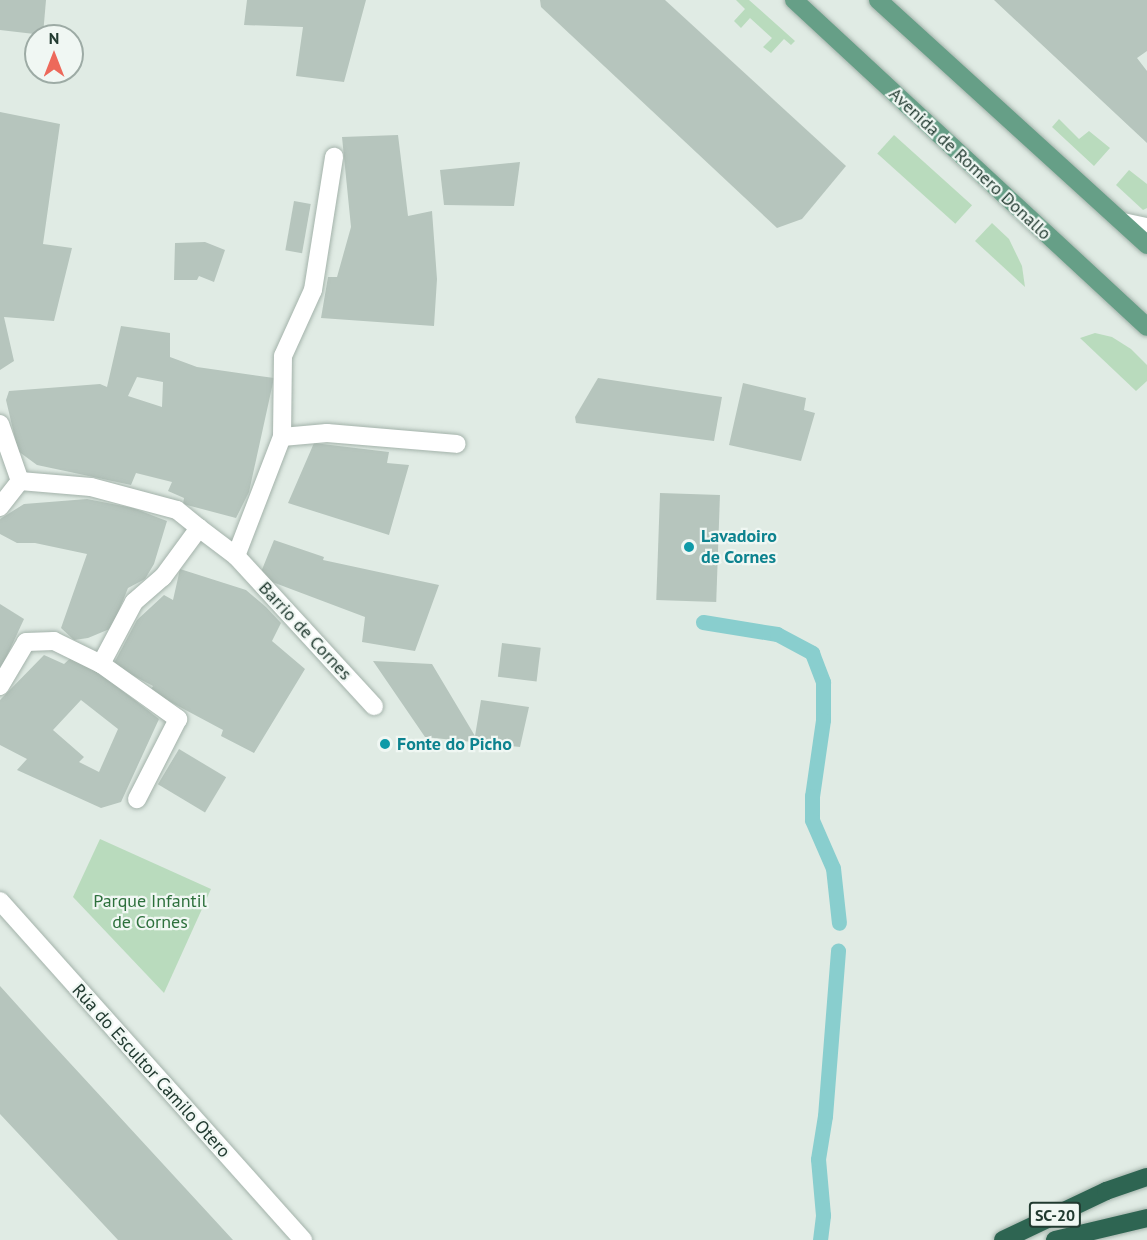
<!DOCTYPE html>
<meta charset="utf-8">
<style>
body{margin:0}
#map{position:relative;width:1147px;height:1240px;overflow:hidden;background:#e0ebe4;font-family:"PT Sans",sans-serif}
div>[style]{position:absolute}
.green>*{inset:0;background:#b9dbbd;transform-origin:0 0}
.stream>*{height:15px;margin:-7.5px;padding:0 7.5px;transform-origin:7.5px;border-radius:7.5px;background:#89cece}
.building>*{inset:0;background:#b6c5bd;transform-origin:0 0}
.roads{filter:drop-shadow(0 0 2px #a3b2aa) drop-shadow(0 0 2px #a3b2aa)}
.minor>*{height:18px;margin:-9px;padding:0 9px;transform-origin:9px;border-radius:9px;background:#fff}
.major>*{height:18px;margin:-9px;padding:0 9px;transform-origin:9px;border-radius:9px;background:#669f87}
.highway>*{height:18px;margin:-9px;padding:0 9px;transform-origin:9px;border-radius:9px;background:#2e6552}
.dots>*{width:16px;height:16px;translate:-50% -50%;box-sizing:border-box;border:3px solid #f0f7f3;border-radius:50%}
span{translate:-50% -50%;white-space:nowrap;text-align:center;line-height:1.15;-webkit-text-stroke:4.5px #f0f7f3;paint-order:stroke}
.shield-label span{padding:2px 4px;background:#f0f7f3;border:2px solid;border-radius:4px;-webkit-text-stroke-width:0}
.shield-label{font-size:16px;color:#213a30;font-weight:700}
.street-label{font-size:18px;color:#213a30}
.culture-label{font-size:18px;color:#0d838f;font-weight:700}
.left{translate:0 -50%;text-align:left}
.park-label{font-size:18px;color:#2d703c}
.north{position:absolute;left:24px;top:24px;width:60px;height:60px;box-sizing:border-box;background:#f0f7f3;border:2px solid #9daba5;border-radius:50%;rotate:0deg;font-size:16px;font-weight:700;line-height:24px;text-align:center;color:#213a30}
.north::after{content:'';display:block;margin:auto;width:21px;height:27px;background:#ed695b;clip-path:polygon(50% 0,100% 100%,50% 72%,0 100%)}
</style>
<div id="map">
<div class="green">
<div style="clip-path:polygon(736px 0,749px 0,795px 41px,791px 45px,784px 39px,771px 53px,763px 47px,772px 38px,750px 18px,741px 28px,734px 21px,745px 9px)"></div>
<div style="clip-path:polygon(1059px 119px,1079px 139px,1089px 131px,1110px 148px,1094px 166px,1052px 127px)"></div>
<div style="left:894px;top:135px;width:105px;height:25px;rotate:42deg"></div>
<div style="clip-path:polygon(1129px 170px,1147px 184px,1147px 208px,1143px 210px,1116px 185px)"></div>
<div style="clip-path:polygon(992px 223px,1009px 239px,1022px 266px,1025px 287px,975px 241px)"></div>
<div style="clip-path:polygon(1095px 333px,1112px 337px,1131px 349px,1147px 365px,1147px 381px,1136px 391px,1080px 338px)"></div>
<div style="clip-path:polygon(100px 839px,211px 889px,164px 993px,73px 897px)"></div>
</div>
<div class="stream">
<div style="left:703px;top:622px;width:75px;rotate:9.2deg"></div>
<div style="left:777px;top:634px;width:40px;rotate:28deg"></div>
<div style="left:812px;top:653px;width:31px;rotate:69deg"></div>
<div style="left:823px;top:682px;width:38px;rotate:90deg"></div>
<div style="left:823px;top:720px;width:77px;rotate:98.2deg"></div>
<div style="left:812px;top:796px;width:24px;rotate:90deg"></div>
<div style="left:812px;top:820px;width:52px;rotate:66.4deg"></div>
<div style="left:833px;top:868px;width:55px;rotate:83.8deg"></div>
<div style="left:820px;top:1240px;width:25px;rotate:-83deg"></div>
<div style="left:823px;top:1215px;width:56px;rotate:-95.1deg"></div>
<div style="left:818px;top:1159px;width:44px;rotate:-80.8deg"></div>
<div style="left:825px;top:1116px;width:166px;rotate:-85.5deg"></div>
</div>
<div class="building">
<div style="clip-path:polygon(0 0,46px 0,43px 35px,0 30px)"></div>
<div style="clip-path:polygon(247px 0,366px 0,344px 82px,296px 76px,303px 27px,244px 25px)"></div>
<div style="clip-path:polygon(540px 0,665px 0,846px 166px,802px 219px,777px 228px,541px 7px)"></div>
<div style="clip-path:polygon(994px 0,1147px 0,1147px 51px,1137px 58px,1147px 71px,1147px 143px)"></div>
<div style="clip-path:polygon(0 112px,60px 124px,43px 244px,72px 248px,54px 321px,4px 317px,14px 361px,0 370px)"></div>
<div style="clip-path:polygon(398px 135px,408px 216px,432px 211px,437px 279px,434px 326px,321px 318px,328px 277px,337px 277px,351px 227px,342px 137px)"></div>
<div style="clip-path:polygon(520px 162px,514px 206px,444px 205px,440px 170px)"></div>
<div style="left:294px;top:201px;width:17px;height:50px;rotate:10deg"></div>
<div style="clip-path:polygon(205px 242px,225px 250px,214px 282px,199px 276px,197px 280px,174px 280px,175px 243px)"></div>
<div style="clip-path:polygon(evenodd,121px 326px,170px 333px,170px 357px,197px 367px,274px 378px,249px 492px,236px 518px,183px 504px,184px 498px,168px 491px,172px 482px,136px 473px,131px 485px,37px 465px,18px 451px,6px 400px,9px 391px,100px 384px,107px 387px,121px 326px,137px 377px,163px 382px,162px 407px,128px 396px,137px 377px)"></div>
<div style="clip-path:polygon(598px 378px,722px 397px,714px 441px,576px 423px,575px 417px)"></div>
<div style="clip-path:polygon(743px 383px,806px 398px,804px 410px,815px 413px,801px 461px,729px 445px)"></div>
<div style="clip-path:polygon(314px 443px,389px 452px,387px 463px,409px 465px,389px 535px,288px 503px)"></div>
<div style="left:660px;top:493px;width:60px;height:107px;rotate:2deg"></div>
<div style="clip-path:polygon(87px 499px,133px 508px,167px 521px,154px 564px,145px 579px,128px 588px,112px 628px,88px 638px,74px 640px,61px 628px,87px 554px,35px 543px,17px 543px,0 534px,0 519px,24px 504px)"></div>
<div style="clip-path:polygon(274px 540px,324px 557px,323px 560px,439px 585px,415px 651px,362px 642px,365px 617px,259px 577px)"></div>
<div style="clip-path:polygon(180px 569px,246px 590px,266px 607px,281px 623px,272px 641px,305px 669px,254px 753px,221px 736px,223px 730px,150px 691px,153px 686px,113px 665px,137px 620px,164px 595px,173px 600px)"></div>
<div style="clip-path:polygon(0 604px,24px 619px,0 671px)"></div>
<div style="left:502px;top:643px;width:39px;height:34px;rotate:7deg"></div>
<div style="clip-path:polygon(evenodd,75px 654px,159px 719px,121px 802px,101px 808px,17px 770px,27px 759px,0 745px,0 700px,44px 655px,64px 664px,75px 654px,81px 700px,118px 729px,99px 772px,79px 762px,84px 757px,53px 730px,81px 700px)"></div>
<div style="clip-path:polygon(373px 661px,432px 664px,475px 736px,481px 700px,529px 707px,520px 747px,425px 737px)"></div>
<div style="left:179px;top:749px;width:55px;height:41px;rotate:31deg"></div>
<div style="clip-path:polygon(0 986px,46px 1037px,233px 1240px,118px 1240px,0 1114px)"></div>
</div>
<div class="roads">
<div class="minor">
<div style="left:1123px;top:222px;width:25px;rotate:12deg"></div>
<div style="left:0;top:424px;width:60px;rotate:70.7deg"></div>
<div style="left:20px;top:481px;width:33px;rotate:128deg"></div>
<div style="left:282px;top:437px;width:45px;rotate:-5.1deg"></div>
<div style="left:327px;top:433px;width:130px;rotate:4.8deg"></div>
<div style="left:20px;top:481px;width:71px;rotate:4.8deg"></div>
<div style="left:91px;top:487px;width:89px;rotate:15deg"></div>
<div style="left:177px;top:510px;width:28px;rotate:39deg"></div>
<div style="left:236px;top:556px;width:204px;rotate:47.4deg"></div>
<div style="left:101px;top:664px;width:95px;rotate:35.5deg"></div>
<div style="left:178px;top:719px;width:90px;rotate:117.1deg"></div>
<div style="left:0;top:686px;width:51px;rotate:-59.4deg"></div>
<div style="left:26px;top:642px;width:28px;rotate:-2deg"></div>
<div style="left:54px;top:641px;width:52px;rotate:26.1deg"></div>
<div style="left:101px;top:664px;width:70px;rotate:-62deg"></div>
<div style="left:134px;top:602px;width:38px;rotate:-41deg"></div>
<div style="left:163px;top:577px;width:61px;rotate:-53.7deg"></div>
<div style="left:199px;top:528px;width:46px;rotate:37.1deg"></div>
<div style="left:236px;top:556px;width:128px;rotate:-68.9deg"></div>
<div style="left:282px;top:437px;width:81px;rotate:-89.3deg"></div>
<div style="left:283px;top:356px;width:72px;rotate:-65.6deg"></div>
<div style="left:313px;top:290px;width:135px;rotate:-81deg"></div>
<div style="left:0;top:901px;width:455px;rotate:48.2deg"></div>
</div>
<div class="major">
<div style="left:794px;top:0;width:481px;rotate:42.8deg"></div>
<div style="left:878px;top:0;width:364px;rotate:42.3deg"></div>
</div>
<div class="highway">
<div style="left:1003px;top:1240px;width:114px;rotate:-25.4deg"></div>
<div style="left:1106px;top:1191px;width:43px;rotate:-18.9deg"></div>
<div style="left:1055px;top:1240px;width:95px;rotate:-13.4deg"></div>
</div>
</div>
<div class="dots">
<div style="left:689px;top:547px;background:#0f9aa8"></div>
<div style="left:385px;top:744px;background:#0f9aa8"></div>
</div>
<div class="shield-label">
<span style="left:1055px;top:1215px">SC-20</span>
</div>
<div class="street-label">
<span style="left:970px;top:164px;rotate:43deg">Avenida de Romero Donallo</span>
<span style="left:305px;top:631px;rotate:47deg">Barrio de Cornes</span>
<span style="left:151px;top:1071px;rotate:48deg">Rúa do Escultor Camilo Otero</span>
</div>
<div class="culture-label">
<span class="left" style="left:701px;top:547px">Lavadoiro<br>de Cornes</span>
<span class="left" style="left:397px;top:744px">Fonte do Picho</span>
</div>
<div class="park-label">
<span style="left:150px;top:912px">Parque Infantil<br>de Cornes</span>
</div>
<div class="north">N</div>
</div>
